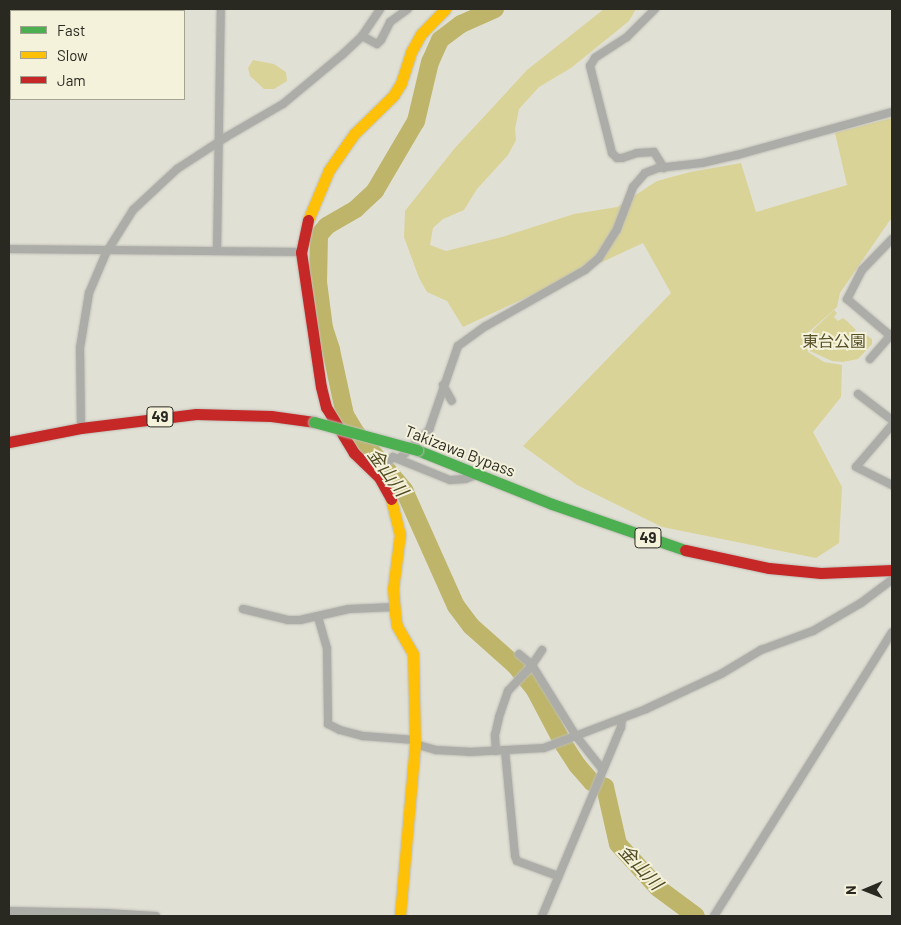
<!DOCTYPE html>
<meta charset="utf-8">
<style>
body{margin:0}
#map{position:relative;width:901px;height:925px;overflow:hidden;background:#e1e0d5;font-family:Barlow,"Noto Sans JP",sans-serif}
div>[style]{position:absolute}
.green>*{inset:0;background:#dad398}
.river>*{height:18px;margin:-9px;padding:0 9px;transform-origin:9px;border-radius:9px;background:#beb56a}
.roads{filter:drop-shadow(0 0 1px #bfbeb5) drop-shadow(0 0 1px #bfbeb5)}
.street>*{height:8px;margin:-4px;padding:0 4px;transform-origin:4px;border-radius:4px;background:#acaca8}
.fast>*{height:11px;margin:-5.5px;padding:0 5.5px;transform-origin:5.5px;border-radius:5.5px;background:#4caf50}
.slow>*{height:11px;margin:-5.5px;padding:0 5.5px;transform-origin:5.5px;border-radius:5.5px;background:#ffc107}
.jam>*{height:11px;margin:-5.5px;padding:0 5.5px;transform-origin:5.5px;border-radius:5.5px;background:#c62828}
.bridges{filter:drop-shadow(0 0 1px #bfbeb5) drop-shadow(0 0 1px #bfbeb5)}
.fast-bridge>*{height:11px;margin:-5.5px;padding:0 5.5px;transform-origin:5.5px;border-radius:5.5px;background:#4caf50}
span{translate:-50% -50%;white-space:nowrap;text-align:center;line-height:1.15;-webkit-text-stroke:4px #f5f2dc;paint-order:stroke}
.shield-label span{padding:1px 4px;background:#f5f2dc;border:1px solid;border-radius:4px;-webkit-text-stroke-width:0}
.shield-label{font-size:15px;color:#2a2921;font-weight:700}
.park-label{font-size:16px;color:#565127}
.street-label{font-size:16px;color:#2a2921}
.water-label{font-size:18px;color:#504b21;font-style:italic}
.frame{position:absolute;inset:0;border:10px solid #2a2921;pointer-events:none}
.legend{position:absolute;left:10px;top:10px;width:175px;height:90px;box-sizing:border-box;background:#f5f2dc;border:1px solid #a4a291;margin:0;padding:6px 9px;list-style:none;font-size:15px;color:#2a2921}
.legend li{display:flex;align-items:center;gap:10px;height:25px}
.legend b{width:25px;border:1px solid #a4a291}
.north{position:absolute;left:841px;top:865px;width:50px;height:50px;-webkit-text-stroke:4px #f5f2dc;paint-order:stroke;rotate:269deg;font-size:14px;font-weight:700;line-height:20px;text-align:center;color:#2a2921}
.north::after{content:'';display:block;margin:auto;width:18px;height:22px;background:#2a2921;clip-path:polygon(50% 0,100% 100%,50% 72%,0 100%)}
</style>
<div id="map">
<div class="green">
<div style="clip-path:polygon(604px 9px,636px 9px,629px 21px,571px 68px,539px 87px,519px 109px,515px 129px,516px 140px,508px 155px,477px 189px,464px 210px,443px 219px,433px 228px,430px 245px,446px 251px,502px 237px,574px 214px,617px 207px,657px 181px,690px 172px,741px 163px,756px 212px,847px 185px,835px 133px,892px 118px,892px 220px,890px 220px,840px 293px,837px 307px,810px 331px,806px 342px,808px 352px,824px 362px,842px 365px,841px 397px,813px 432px,842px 487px,839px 543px,816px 558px,662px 527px,577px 485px,523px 446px,671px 293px,643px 243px,463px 327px,447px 301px,427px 292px,419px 278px,404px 237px,405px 211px,454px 149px,527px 70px)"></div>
<div style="clip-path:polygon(253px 60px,274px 64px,286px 72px,287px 81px,274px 89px,264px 89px,250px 76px,248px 68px)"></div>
<div style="clip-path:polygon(834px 310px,837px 313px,834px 317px,838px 321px,843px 318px,847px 321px,856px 330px,853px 333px,860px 339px,865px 334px,872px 339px,872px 344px,858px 359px,843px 362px,832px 361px,810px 351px,808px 341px,813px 330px)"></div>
</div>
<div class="river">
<div style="left:495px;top:9px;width:37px;rotate:156deg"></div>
<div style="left:461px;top:24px;width:26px;rotate:143deg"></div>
<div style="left:440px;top:40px;width:24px;rotate:114deg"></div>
<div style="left:430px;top:62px;width:61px;rotate:103.3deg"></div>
<div style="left:416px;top:121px;width:81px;rotate:120.4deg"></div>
<div style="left:375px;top:191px;width:26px;rotate:137deg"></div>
<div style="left:356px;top:209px;width:34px;rotate:150deg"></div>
<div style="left:327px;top:226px;width:12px;rotate:132deg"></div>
<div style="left:319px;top:235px;width:47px;rotate:91.2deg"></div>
<div style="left:318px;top:282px;width:46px;rotate:82.6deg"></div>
<div style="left:324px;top:328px;width:23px;rotate:72deg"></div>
<div style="left:331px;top:350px;width:66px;rotate:77.8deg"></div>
<div style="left:345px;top:415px;width:21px;rotate:59deg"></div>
<div style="left:356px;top:433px;width:75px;rotate:49.9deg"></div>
<div style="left:404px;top:490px;width:127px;rotate:65.9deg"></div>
<div style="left:456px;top:606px;width:25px;rotate:53deg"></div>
<div style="left:471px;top:626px;width:59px;rotate:41.6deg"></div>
<div style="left:515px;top:665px;width:32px;rotate:51deg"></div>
<div style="left:535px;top:690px;width:62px;rotate:62.2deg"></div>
<div style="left:564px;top:745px;width:24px;rotate:57deg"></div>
<div style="left:577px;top:765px;width:23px;rotate:49deg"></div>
<div style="left:592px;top:782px;width:14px;rotate:21deg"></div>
<div style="left:605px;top:787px;width:58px;rotate:77.2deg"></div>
<div style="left:618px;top:844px;width:59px;rotate:47.7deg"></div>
<div style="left:658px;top:888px;width:47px;rotate:36.4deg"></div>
</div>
<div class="roads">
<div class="street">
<div style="left:655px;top:9px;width:40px;rotate:135deg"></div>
<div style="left:627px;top:37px;width:38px;rotate:147deg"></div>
<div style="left:595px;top:58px;width:9px;rotate:122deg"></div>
<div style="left:590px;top:66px;width:90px;rotate:75.8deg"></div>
<div style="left:612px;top:153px;width:7px;rotate:45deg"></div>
<div style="left:617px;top:158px;width:5px"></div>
<div style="left:622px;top:158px;width:16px;rotate:-18deg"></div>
<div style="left:637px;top:153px;width:17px;rotate:-3deg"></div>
<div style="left:654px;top:152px;width:19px;rotate:58deg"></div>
<div style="left:362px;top:36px;width:17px;rotate:28deg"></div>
<div style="left:377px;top:44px;width:6px;rotate:-45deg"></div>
<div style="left:381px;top:40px;width:20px;rotate:-63deg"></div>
<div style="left:390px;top:22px;width:22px;rotate:-36deg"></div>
<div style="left:892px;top:239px;width:43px;rotate:134.1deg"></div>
<div style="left:862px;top:270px;width:33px;rotate:117deg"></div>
<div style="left:847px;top:299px;width:59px;rotate:40.2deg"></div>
<div style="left:9px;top:249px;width:292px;rotate:0.6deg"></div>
<div style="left:217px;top:251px;width:242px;rotate:-89.1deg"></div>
<div style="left:870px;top:359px;width:33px;rotate:-49deg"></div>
<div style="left:443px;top:385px;width:18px;rotate:61deg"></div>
<div style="left:858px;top:394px;width:43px;rotate:37.4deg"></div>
<div style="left:892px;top:425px;width:55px;rotate:130.6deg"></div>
<div style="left:856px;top:467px;width:40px;rotate:26.6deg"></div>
<div style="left:81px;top:428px;width:80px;rotate:-90.7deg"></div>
<div style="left:80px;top:348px;width:56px;rotate:-80.7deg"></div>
<div style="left:89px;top:293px;width:43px;rotate:-67deg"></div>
<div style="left:106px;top:253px;width:51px;rotate:-57.9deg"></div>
<div style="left:133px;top:210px;width:60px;rotate:-43deg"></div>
<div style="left:177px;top:169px;width:59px;rotate:-33.1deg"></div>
<div style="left:226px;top:137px;width:66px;rotate:-30.1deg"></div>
<div style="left:283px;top:104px;width:78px;rotate:-39.8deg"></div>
<div style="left:343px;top:54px;width:26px;rotate:-43deg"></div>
<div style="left:362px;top:36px;width:32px;rotate:-56deg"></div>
<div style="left:399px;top:459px;width:42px;rotate:-44deg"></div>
<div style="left:429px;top:430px;width:89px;rotate:-71deg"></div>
<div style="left:458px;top:346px;width:34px;rotate:-36deg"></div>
<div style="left:486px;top:326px;width:114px;rotate:-29.5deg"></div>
<div style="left:585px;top:270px;width:18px;rotate:-41deg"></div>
<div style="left:599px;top:258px;width:34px;rotate:-58deg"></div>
<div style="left:617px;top:229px;width:45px;rotate:-69.1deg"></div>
<div style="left:633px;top:187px;width:18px;rotate:-49deg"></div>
<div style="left:645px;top:173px;width:14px;rotate:-21deg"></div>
<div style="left:658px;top:168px;width:44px;rotate:-6.5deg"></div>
<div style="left:702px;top:163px;width:36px;rotate:-13deg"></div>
<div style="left:737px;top:155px;width:161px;rotate:-15.5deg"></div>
<div style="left:376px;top:474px;width:24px;rotate:-45deg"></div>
<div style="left:393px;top:457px;width:61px;rotate:22deg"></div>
<div style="left:450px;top:480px;width:15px;rotate:-4deg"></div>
<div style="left:465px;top:479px;width:12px;rotate:-20deg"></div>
<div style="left:243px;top:609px;width:46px;rotate:13.7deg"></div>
<div style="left:288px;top:620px;width:12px"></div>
<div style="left:300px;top:620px;width:50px;rotate:-12.7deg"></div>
<div style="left:349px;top:609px;width:45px;rotate:-2.5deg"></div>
<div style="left:318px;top:617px;width:33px;rotate:74deg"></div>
<div style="left:327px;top:649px;width:75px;rotate:89.2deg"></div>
<div style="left:328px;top:724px;width:13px;rotate:27deg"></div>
<div style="left:340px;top:730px;width:24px;rotate:15deg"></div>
<div style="left:363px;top:736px;width:52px;rotate:4.4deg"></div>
<div style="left:519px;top:654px;width:17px;rotate:40deg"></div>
<div style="left:532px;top:665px;width:84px;rotate:58.2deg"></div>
<div style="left:576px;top:736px;width:43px;rotate:51.5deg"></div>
<div style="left:415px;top:744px;width:22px;rotate:16deg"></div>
<div style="left:436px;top:750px;width:33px;rotate:3deg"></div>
<div style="left:469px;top:752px;width:75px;rotate:-3.1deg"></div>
<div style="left:544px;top:748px;width:109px;rotate:-20.9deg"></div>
<div style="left:646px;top:709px;width:83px;rotate:-25deg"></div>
<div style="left:721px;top:674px;width:47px;rotate:-31deg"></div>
<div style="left:761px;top:650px;width:55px;rotate:-20.1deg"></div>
<div style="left:813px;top:631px;width:56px;rotate:-30.3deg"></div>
<div style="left:861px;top:603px;width:39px;rotate:-37deg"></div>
<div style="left:505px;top:750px;width:106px;rotate:84.6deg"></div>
<div style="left:515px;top:856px;width:5px;rotate:68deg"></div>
<div style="left:517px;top:861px;width:44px;rotate:20.1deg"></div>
<div style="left:496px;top:751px;width:16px;rotate:-94deg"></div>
<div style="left:495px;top:735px;width:18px;rotate:-77deg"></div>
<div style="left:499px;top:717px;width:28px;rotate:-71deg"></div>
<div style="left:508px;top:691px;width:35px;rotate:-47deg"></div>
<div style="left:532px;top:665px;width:18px;rotate:-56deg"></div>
<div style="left:9px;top:911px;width:97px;rotate:1.2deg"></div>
<div style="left:106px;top:913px;width:50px;rotate:3.4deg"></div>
<div style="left:542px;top:916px;width:205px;rotate:-67.3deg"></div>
<div style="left:621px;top:727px;width:8px;rotate:-83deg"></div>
<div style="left:714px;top:916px;width:335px;rotate:-57.9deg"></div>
</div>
<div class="fast">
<div style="left:417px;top:450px;width:145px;rotate:21.8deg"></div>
<div style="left:552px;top:504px;width:141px;rotate:19.1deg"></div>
</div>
<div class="slow">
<div style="left:308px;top:220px;width:54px;rotate:-67.2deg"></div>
<div style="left:329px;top:170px;width:44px;rotate:-55.2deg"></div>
<div style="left:354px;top:134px;width:54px;rotate:-44.3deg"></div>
<div style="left:393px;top:96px;width:15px;rotate:-58deg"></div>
<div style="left:401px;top:83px;width:33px;rotate:-72deg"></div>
<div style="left:411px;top:52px;width:21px;rotate:-61deg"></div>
<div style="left:421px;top:34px;width:35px;rotate:-46deg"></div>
<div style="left:391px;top:499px;width:36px;rotate:76deg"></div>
<div style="left:400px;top:534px;width:55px;rotate:97.3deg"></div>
<div style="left:393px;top:589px;width:25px;rotate:85deg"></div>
<div style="left:395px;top:614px;width:12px;rotate:81deg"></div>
<div style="left:397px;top:626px;width:32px;rotate:60deg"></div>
<div style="left:413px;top:654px;width:90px;rotate:88.7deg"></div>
<div style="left:415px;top:744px;width:173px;rotate:95deg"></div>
</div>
<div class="jam">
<div style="left:308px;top:220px;width:33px;rotate:102deg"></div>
<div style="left:301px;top:252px;width:136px;rotate:81.6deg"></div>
<div style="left:321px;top:387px;width:21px;rotate:76deg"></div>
<div style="left:326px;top:407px;width:54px;rotate:58.7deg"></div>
<div style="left:354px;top:453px;width:35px;rotate:44deg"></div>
<div style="left:379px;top:477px;width:25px;rotate:61deg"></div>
<div style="left:9px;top:442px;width:73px;rotate:-11deg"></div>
<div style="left:81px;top:428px;width:116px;rotate:-6.9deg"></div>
<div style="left:196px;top:414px;width:75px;rotate:1.5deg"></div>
<div style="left:271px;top:416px;width:43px;rotate:7.9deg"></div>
<div style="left:685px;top:550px;width:86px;rotate:12.1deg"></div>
<div style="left:769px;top:568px;width:52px;rotate:5.5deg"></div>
<div style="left:821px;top:573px;width:71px;rotate:-2.4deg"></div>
</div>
</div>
<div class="bridges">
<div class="fast-bridge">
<div style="left:314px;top:422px;width:107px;rotate:15.2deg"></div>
</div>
</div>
<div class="shield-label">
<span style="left:160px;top:417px">49</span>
<span style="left:648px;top:538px">49</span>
</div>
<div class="park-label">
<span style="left:834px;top:341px">東台公園</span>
</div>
<div class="street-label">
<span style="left:460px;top:451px;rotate:21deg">Takizawa Bypass</span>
</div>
<div class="water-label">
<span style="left:388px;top:472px;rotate:54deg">金山川</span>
<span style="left:641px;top:867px;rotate:47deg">金山川</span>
</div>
<div class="frame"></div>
<ul class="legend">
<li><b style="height:6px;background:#4caf50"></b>Fast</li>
<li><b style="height:6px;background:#ffc107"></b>Slow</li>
<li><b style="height:6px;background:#c62828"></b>Jam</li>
</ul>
<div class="north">N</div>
</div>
